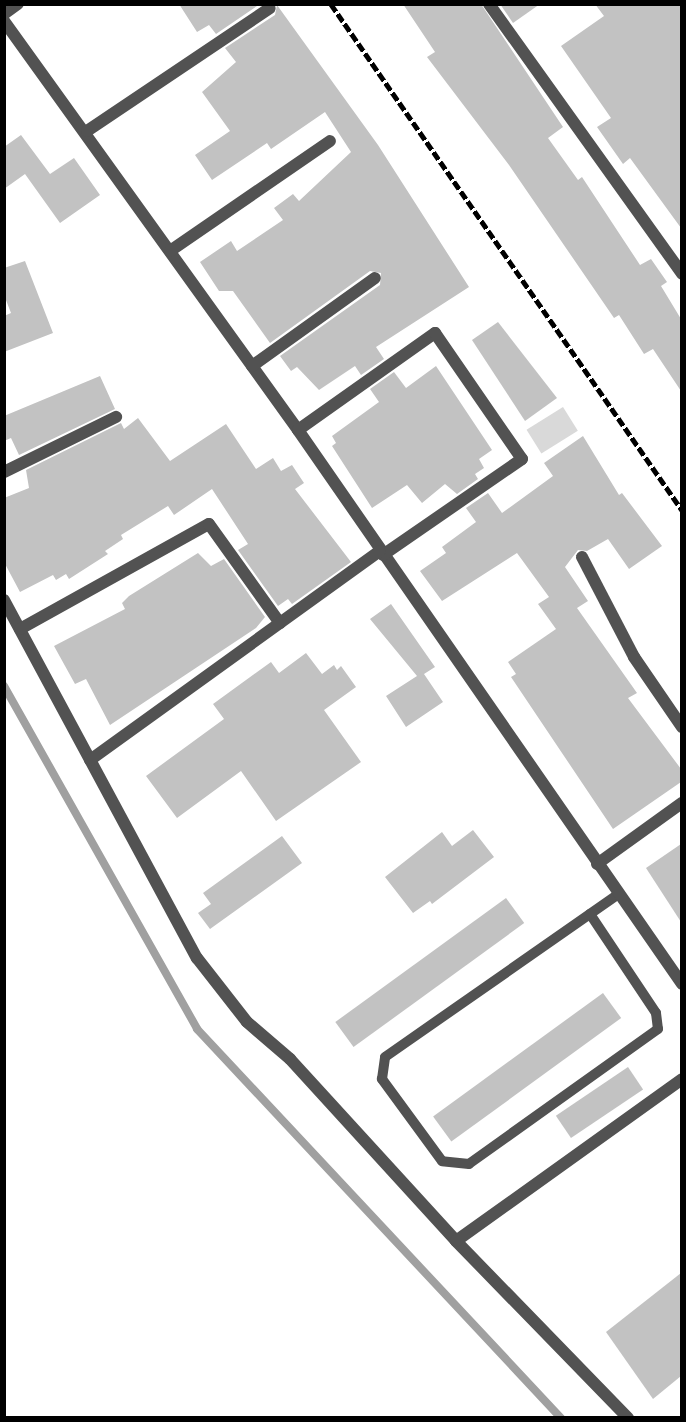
<!DOCTYPE html>
<style>
body{margin:0}
#map{position:relative;width:686px;height:1422px;overflow:hidden;background:#fff;font-family:Signika,sans-serif}
div>[style]{position:absolute}
.green>*{inset:0;background:#d9d9d9;transform-origin:0 0}
.stream>*{height:8px;margin:-4px;padding:0 4px;transform-origin:4px;border-radius:4px;background:#a0a0a0}
.building>*{inset:0;background:#c2c2c2;transform-origin:0 0}
.lane>*{height:10px;margin:-5px;padding:0 5px;transform-origin:5px;border-radius:5px;background:#525252}
.street>*{height:12px;margin:-6px;padding:0 6px;transform-origin:6px;border-radius:6px;background:#525252}
.rail>*{height:4.5px;margin-top:-2.25px;transform-origin:0;background:repeating-linear-gradient(90deg,#000 0 9px,transparent 0 12px)}
span{translate:-50% -50%;white-space:nowrap;text-align:center;line-height:1.15;-webkit-text-stroke:4.5px #fff;paint-order:stroke}
.frame{position:absolute;inset:0;border:6px solid #000;pointer-events:none}
</style>
<div id="map">
<div class="green">
<div style="left:563px;top:407px;width:28px;height:43px;rotate:58deg"></div>
</div>
<div class="stream">
<div style="left:4px;top:686px;width:394px;rotate:60.6deg"></div>
<div style="left:197px;top:1029px;width:533px;rotate:46.9deg"></div>
</div>
<div class="building">
<div style="clip-path:polygon(179px 4px,260px 4px,216px 34px,209px 25px,197px 32px)"></div>
<div style="clip-path:polygon(403px 4px,481px 4px,563px 127px,548px 138px,578px 180px,582px 177px,640px 265px,651px 259px,667px 282px,661px 286px,681px 319px,681px 391px,653px 349px,644px 354px,619px 315px,614px 318px,509px 165px,427px 57px,435px 52px)"></div>
<div style="clip-path:polygon(500px 4px,540px 4px,513px 23px)"></div>
<div style="clip-path:polygon(595px 4px,681px 4px,681px 228px,630px 158px,623px 164px,597px 127px,611px 118px,561px 46px,604px 16px)"></div>
<div style="clip-path:polygon(277px 5px,378px 145px,469px 287px,376px 347px,384px 359px,361px 375px,355px 366px,319px 390px,297px 367px,291px 371px,280px 356px,380px 285px,381px 273px,370px 271px,270px 343px,233px 291px,219px 291px,200px 262px,231px 241px,237px 251px,283px 220px,274px 208px,293px 194px,299px 201px,351px 152px,325px 112px,271px 149px,267px 143px,212px 180px,195px 155px,230px 131px,202px 92px,236px 62px,225px 48px,275px 15px)"></div>
<div style="clip-path:polygon(21px 135px,50px 174px,74px 158px,100px 195px,60px 223px,25px 174px,4px 189px,4px 147px)"></div>
<div style="clip-path:polygon(25px 261px,53px 333px,4px 352px,4px 316px,11px 313px,4px 295px,4px 268px)"></div>
<div style="clip-path:polygon(498px 322px,557px 398px,525px 421px,472px 340px)"></div>
<div style="clip-path:polygon(436px 366px,492px 450px,479px 459px,484px 468px,475px 474px,478px 479px,457px 494px,445px 484px,422px 503px,407px 485px,372px 508px,332px 446px,336px 443px,332px 436px,379px 402px,370px 389px,394px 372px,406px 388px)"></div>
<div style="clip-path:polygon(100px 376px,115px 409px,19px 455px,11px 438px,4px 441px,4px 416px)"></div>
<div style="clip-path:polygon(138px 418px,170px 461px,226px 424px,256px 469px,273px 458px,281px 471px,292px 465px,304px 483px,295px 489px,351px 562px,292px 604px,288px 599px,278px 606px,238px 550px,248px 544px,212px 489px,174px 515px,168px 506px,121px 535px,123px 539px,105px 551px,108px 554px,69px 579px,66px 574px,56px 580px,53px 575px,20px 592px,4px 562px,4px 498px,29px 488px,26px 470px,121px 423px,124px 429px)"></div>
<div style="clip-path:polygon(583px 436px,619px 495px,622px 493px,662px 546px,629px 569px,608px 539px,587px 551px,578px 550px,565px 567px,588px 601px,577px 608px,637px 693px,628px 698px,681px 769px,681px 782px,613px 829px,511px 677px,516px 674px,508px 662px,556px 629px,538px 604px,549px 597px,517px 553px,442px 601px,420px 571px,446px 553px,442px 547px,476px 522px,466px 508px,488px 493px,502px 513px,553px 476px,544px 463px)"></div>
<div style="clip-path:polygon(198px 553px,211px 566px,224px 559px,265px 617px,256px 628px,110px 725px,86px 679px,75px 684px,54px 646px,125px 609px,122px 603px,129px 596px)"></div>
<div style="clip-path:polygon(391px 604px,435px 667px,424px 674px,443px 702px,406px 727px,386px 696px,417px 676px,370px 619px)"></div>
<div style="clip-path:polygon(306px 653px,322px 674px,334px 665px,337px 670px,341px 666px,356px 687px,324px 710px,361px 762px,276px 821px,241px 771px,177px 818px,146px 776px,224px 719px,213px 704px,271px 662px,279px 673px)"></div>
<div style="clip-path:polygon(473px 830px,494px 857px,432px 904px,430px 901px,413px 913px,385px 877px,442px 832px,452px 846px)"></div>
<div style="clip-path:polygon(282px 836px,302px 863px,210px 929px,198px 913px,211px 904px,203px 893px)"></div>
<div style="clip-path:polygon(681px 844px,681px 922px,646px 868px)"></div>
<div style="left:506px;top:898px;width:31px;height:211px;rotate:54deg"></div>
<div style="left:603px;top:993px;width:31px;height:210px;rotate:54deg"></div>
<div style="left:628px;top:1067px;width:27px;height:87px;rotate:56deg"></div>
<div style="clip-path:polygon(681px 1273px,681px 1376px,653px 1399px,606px 1332px)"></div>
</div>
<div class="lane">
<div style="left:590px;top:914px;width:119px;rotate:56.3deg"></div>
<div style="left:656px;top:1013px;width:16px;rotate:83deg"></div>
<div style="left:658px;top:1029px;width:232px;rotate:144.5deg"></div>
<div style="left:469px;top:1164px;width:27px;rotate:-174deg"></div>
<div style="left:442px;top:1161px;width:102px;rotate:-126.2deg"></div>
<div style="left:382px;top:1079px;width:22px;rotate:-82deg"></div>
<div style="left:385px;top:1057px;width:285px;rotate:-34.9deg"></div>
</div>
<div class="street">
<div style="left:489px;top:4px;width:332px;rotate:54.4deg"></div>
<div style="left:4px;top:14px;width:17px;rotate:-36deg"></div>
<div style="left:4px;top:21px;width:504px;rotate:54.29deg"></div>
<div style="left:298px;top:430px;width:674px;rotate:55.27deg"></div>
<div style="left:87px;top:131px;width:220px;rotate:-33.9deg"></div>
<div style="left:170px;top:251px;width:194px;rotate:-34.5deg"></div>
<div style="left:252px;top:366px;width:151px;rotate:-35.6deg"></div>
<div style="left:298px;top:430px;width:168px;rotate:-35.3deg"></div>
<div style="left:435px;top:333px;width:153px;rotate:55.4deg"></div>
<div style="left:522px;top:459px;width:169px;rotate:145.4deg"></div>
<div style="left:4px;top:472px;width:125px;rotate:-26.2deg"></div>
<div style="left:582px;top:557px;width:113px;rotate:62.5deg"></div>
<div style="left:634px;top:657px;width:85px;rotate:55.6deg"></div>
<div style="left:4px;top:600px;width:407px;rotate:61.7deg"></div>
<div style="left:197px;top:958px;width:81px;rotate:52deg"></div>
<div style="left:247px;top:1022px;width:57px;rotate:40.7deg"></div>
<div style="left:290px;top:1059px;width:246px;rotate:47.6deg"></div>
<div style="left:456px;top:1241px;width:247px;rotate:45.8deg"></div>
<div style="left:20px;top:629px;width:216px;rotate:-29.1deg"></div>
<div style="left:209px;top:524px;width:122px;rotate:54.4deg"></div>
<div style="left:90px;top:760px;width:357px;rotate:-35.8deg"></div>
<div style="left:597px;top:864px;width:105px;rotate:-35.7deg"></div>
<div style="left:456px;top:1241px;width:278px;rotate:-35.6deg"></div>
</div>
<div class="rail">
<div style="left:331px;top:4px;width:616px;rotate:55.25deg"></div>
</div>
<div class="frame"></div>
</div>
